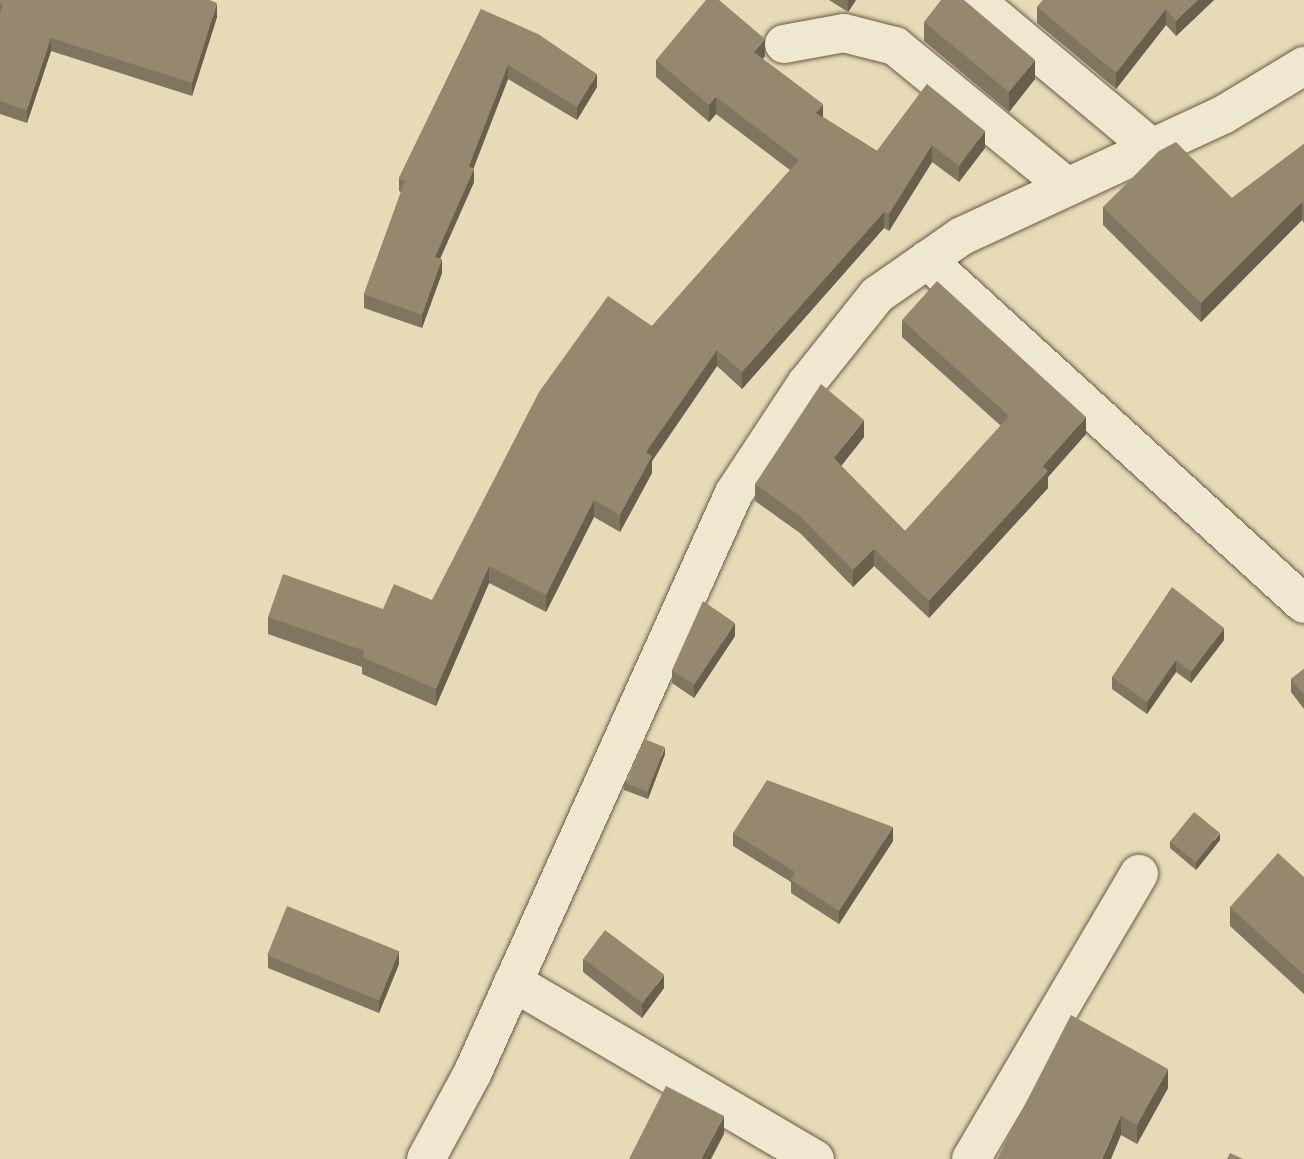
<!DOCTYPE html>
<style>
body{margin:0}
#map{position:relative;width:1304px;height:1159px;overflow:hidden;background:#e7dab6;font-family:"IM FELL Great Primer",serif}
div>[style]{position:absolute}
.roads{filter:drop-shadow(0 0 2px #675a46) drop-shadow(0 0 2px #675a46)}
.minor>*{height:38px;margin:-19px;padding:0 19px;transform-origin:19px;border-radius:19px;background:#efe7d0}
.wall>*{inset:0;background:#80755f}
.shaded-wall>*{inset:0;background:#685f4d}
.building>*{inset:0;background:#95886e;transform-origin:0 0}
span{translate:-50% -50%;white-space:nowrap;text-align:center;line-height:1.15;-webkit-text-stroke:5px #efe7d0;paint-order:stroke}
</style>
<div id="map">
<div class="roads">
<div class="minor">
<div style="left:975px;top:0;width:231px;rotate:39.9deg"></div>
<div style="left:784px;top:44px;width:61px;rotate:-10.4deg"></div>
<div style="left:844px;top:33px;width:53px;rotate:14.3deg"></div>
<div style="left:895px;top:46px;width:222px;rotate:39.3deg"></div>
<div style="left:927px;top:260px;width:510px;rotate:42.38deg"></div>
<div style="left:513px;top:982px;width:350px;rotate:30.4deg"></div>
<div style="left:426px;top:1159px;width:99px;rotate:-61.6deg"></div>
<div style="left:473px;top:1072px;width:635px;rotate:-65.74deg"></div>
<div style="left:734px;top:493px;width:131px;rotate:-56.6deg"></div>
<div style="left:806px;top:384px;width:114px;rotate:-51.4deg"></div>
<div style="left:877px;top:295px;width:103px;rotate:-34.8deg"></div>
<div style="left:962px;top:236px;width:288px;rotate:-24.9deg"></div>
<div style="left:1223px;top:115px;width:95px;rotate:-31.2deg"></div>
<div style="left:971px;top:1159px;width:331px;rotate:-59.5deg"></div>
</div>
</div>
<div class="wall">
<div style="clip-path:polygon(0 0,217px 17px,192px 96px,51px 51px,27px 123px,0 114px)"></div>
<div style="clip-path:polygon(829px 0,856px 0,848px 12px)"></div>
<div style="clip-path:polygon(1043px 0,1214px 0,1176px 36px,1166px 25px,1116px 89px,1037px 23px,1037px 7px)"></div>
<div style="clip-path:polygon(481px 9px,597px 87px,577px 120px,508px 79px,473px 169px,474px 182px,440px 259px,442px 273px,422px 328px,364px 308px,364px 294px,401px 192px,399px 191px,399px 178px)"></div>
<div style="clip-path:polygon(924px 22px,1035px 79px,1009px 112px,924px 41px)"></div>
<div style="clip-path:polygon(765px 56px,763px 59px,823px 117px,877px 151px,927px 84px,985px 148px,959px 182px,932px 162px,889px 231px,884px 228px,742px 389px,717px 366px,652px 461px,652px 473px,620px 532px,594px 517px,546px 612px,489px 583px,436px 706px,362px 674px,362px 667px,268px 634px,268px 617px,383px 609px,432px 600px,652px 326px,790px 170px,716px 114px,709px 122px,656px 77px,656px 60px)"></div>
<div style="clip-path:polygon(1304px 144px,1304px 223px,1302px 220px,1201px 322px,1103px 225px,1103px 207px,1232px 198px)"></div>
<div style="clip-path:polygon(902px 320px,1086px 434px,1048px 477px,1048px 488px,929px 618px,874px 566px,853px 587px,800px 533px,755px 501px,755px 484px,864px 437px,841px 466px,905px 531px,1001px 426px,902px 337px)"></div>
<div style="clip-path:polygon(735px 636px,694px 698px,672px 683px,672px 670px)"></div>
<div style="clip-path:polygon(1224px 640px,1191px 683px,1176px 672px,1147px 714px,1112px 689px,1112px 677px)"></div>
<div style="clip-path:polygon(1304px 669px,1304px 709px,1291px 692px,1291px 679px)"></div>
<div style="clip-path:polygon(665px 754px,648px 799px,624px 790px,624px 783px)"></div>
<div style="clip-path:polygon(733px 833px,893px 841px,839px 924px,791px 893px,791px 882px,733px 846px)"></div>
<div style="clip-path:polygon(1220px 840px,1196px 870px,1170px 848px,1170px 841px)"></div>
<div style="clip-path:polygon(1304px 877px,1304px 994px,1230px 926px,1230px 907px)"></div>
<div style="clip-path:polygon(268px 955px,399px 964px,379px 1013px,268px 968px)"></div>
<div style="clip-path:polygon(583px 959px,664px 988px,642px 1018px,583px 972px)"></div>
<div style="clip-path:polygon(1168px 1088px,1137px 1144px,1121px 1135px,997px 1159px)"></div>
</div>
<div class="shaded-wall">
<div style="clip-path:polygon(848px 0,856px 0,848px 12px)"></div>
<div style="clip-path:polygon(1198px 0,1214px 0,1176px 36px,1176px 21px)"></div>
<div style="clip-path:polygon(217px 3px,217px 17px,192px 96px,192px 83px)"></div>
<div style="clip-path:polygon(1166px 9px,1166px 25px,1116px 89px,1116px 73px)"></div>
<div style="clip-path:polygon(51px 38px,51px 51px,27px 123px,27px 110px)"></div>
<div style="clip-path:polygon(765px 39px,765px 56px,754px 69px,754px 52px)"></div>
<div style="clip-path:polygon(1035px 60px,1035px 79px,1009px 112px,1009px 92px)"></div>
<div style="clip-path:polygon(508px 65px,508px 79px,469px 180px,469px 166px)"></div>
<div style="clip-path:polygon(597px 74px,597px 87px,577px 120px,577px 107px)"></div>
<div style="clip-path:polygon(716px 97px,716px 114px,709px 122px,709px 105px)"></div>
<div style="clip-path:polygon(823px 104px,823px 121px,816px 113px)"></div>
<div style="clip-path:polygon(985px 131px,985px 148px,959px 182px,959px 166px)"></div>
<div style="clip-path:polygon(932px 145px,932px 162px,889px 231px,889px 214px)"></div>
<div style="clip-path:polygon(474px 169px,474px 182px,435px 270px,435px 257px)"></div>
<div style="clip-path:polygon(1302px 202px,1302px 220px,1201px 322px,1201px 303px)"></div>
<div style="clip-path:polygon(884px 212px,884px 228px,742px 389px,742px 372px)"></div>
<div style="clip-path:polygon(442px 259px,442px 273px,422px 328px,422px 315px)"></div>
<div style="clip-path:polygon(717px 350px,717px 366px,652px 461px,652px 473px,620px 532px,620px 515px,646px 452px)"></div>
<div style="clip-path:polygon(1086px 417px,1086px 434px,1048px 477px,1048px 488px,929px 618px,929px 601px,1043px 466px)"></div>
<div style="clip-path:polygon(864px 420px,864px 437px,834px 475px,834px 458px)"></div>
<div style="clip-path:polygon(594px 500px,594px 517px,546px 612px,546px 595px)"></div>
<div style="clip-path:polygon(874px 549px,874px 566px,853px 587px,853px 570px)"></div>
<div style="clip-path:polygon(489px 566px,489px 583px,436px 706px,436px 689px)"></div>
<div style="clip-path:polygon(735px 623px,735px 636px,694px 698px,694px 685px)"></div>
<div style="clip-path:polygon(1224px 628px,1224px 640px,1191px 683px,1191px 672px)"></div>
<div style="clip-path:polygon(1176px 660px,1176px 672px,1147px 714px,1147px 702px)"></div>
<div style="clip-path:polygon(665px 747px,665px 754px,648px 799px,648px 792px)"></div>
<div style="clip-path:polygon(893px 827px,893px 841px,839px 924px,839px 911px)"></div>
<div style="clip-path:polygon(1220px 833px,1220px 840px,1196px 870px,1196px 863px)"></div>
<div style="clip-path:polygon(399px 951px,399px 964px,379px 1013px,379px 999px)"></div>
<div style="clip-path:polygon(664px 975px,664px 988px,642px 1018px,642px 1004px)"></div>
<div style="clip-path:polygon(1168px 1069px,1168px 1088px,1137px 1144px,1137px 1125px)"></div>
<div style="clip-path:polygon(724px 1116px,724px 1134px,711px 1159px,701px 1159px)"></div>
<div style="clip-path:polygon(1121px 1116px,1121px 1135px,1111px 1159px,1102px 1159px)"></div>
</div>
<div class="building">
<div style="clip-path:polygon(0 0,209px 0,217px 3px,192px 83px,51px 38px,27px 110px,0 101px,0 14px,3px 4px,0 3px)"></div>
<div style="clip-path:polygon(706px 0,719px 0,765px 39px,754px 52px,823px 104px,816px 113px,877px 151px,927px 84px,985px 131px,959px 166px,932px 145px,889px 214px,884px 212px,742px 372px,717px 350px,646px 452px,652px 456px,620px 515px,594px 500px,546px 595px,489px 566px,436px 689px,362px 657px,365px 651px,268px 617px,283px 574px,383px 609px,394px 584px,432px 600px,539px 392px,608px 296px,652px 326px,799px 160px,716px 97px,709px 105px,656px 60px)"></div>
<div style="clip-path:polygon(941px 0,964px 0,1035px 60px,1009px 92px,924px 22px)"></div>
<div style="clip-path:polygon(1043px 0,1198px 0,1176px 21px,1166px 9px,1116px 73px,1037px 7px)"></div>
<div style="clip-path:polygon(481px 9px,538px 34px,597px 74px,577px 107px,508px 65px,469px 166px,474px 169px,435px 257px,442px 259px,422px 315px,364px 294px,405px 181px,399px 178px)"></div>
<div style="clip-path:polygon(1176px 142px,1232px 198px,1304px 144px,1304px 205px,1302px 202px,1201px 303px,1103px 207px,1159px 151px)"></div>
<div style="clip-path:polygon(937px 281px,1086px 417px,1043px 466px,1048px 471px,929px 601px,874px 549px,853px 570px,800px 516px,755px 484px,821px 384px,864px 420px,834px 458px,905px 531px,1009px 416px,902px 320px)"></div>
<div style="clip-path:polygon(1172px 587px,1224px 628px,1191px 672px,1176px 660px,1147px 702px,1112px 677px)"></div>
<div style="clip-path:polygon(703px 601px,735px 623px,694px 685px,672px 670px)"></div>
<div style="clip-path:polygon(1304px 669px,1304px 695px,1291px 679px)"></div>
<div style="left:644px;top:739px;width:22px;height:48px;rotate:21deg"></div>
<div style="clip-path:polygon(767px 780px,893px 827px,839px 911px,791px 880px,795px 872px,733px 833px)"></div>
<div style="left:1194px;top:812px;width:33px;height:38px;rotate:39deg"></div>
<div style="clip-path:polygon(1278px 853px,1304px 877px,1304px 975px,1230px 907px)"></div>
<div style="left:287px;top:906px;width:121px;height:53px;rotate:22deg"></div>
<div style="left:605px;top:930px;width:74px;height:36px;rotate:37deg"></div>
<div style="clip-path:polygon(1071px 1015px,1168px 1069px,1137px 1125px,1121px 1116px,1102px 1159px,997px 1159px)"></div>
<div style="clip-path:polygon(666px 1086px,724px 1116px,701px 1159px,629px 1159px)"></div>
<div style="clip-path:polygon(1230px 1153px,1243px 1159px,1227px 1159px)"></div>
</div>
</div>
